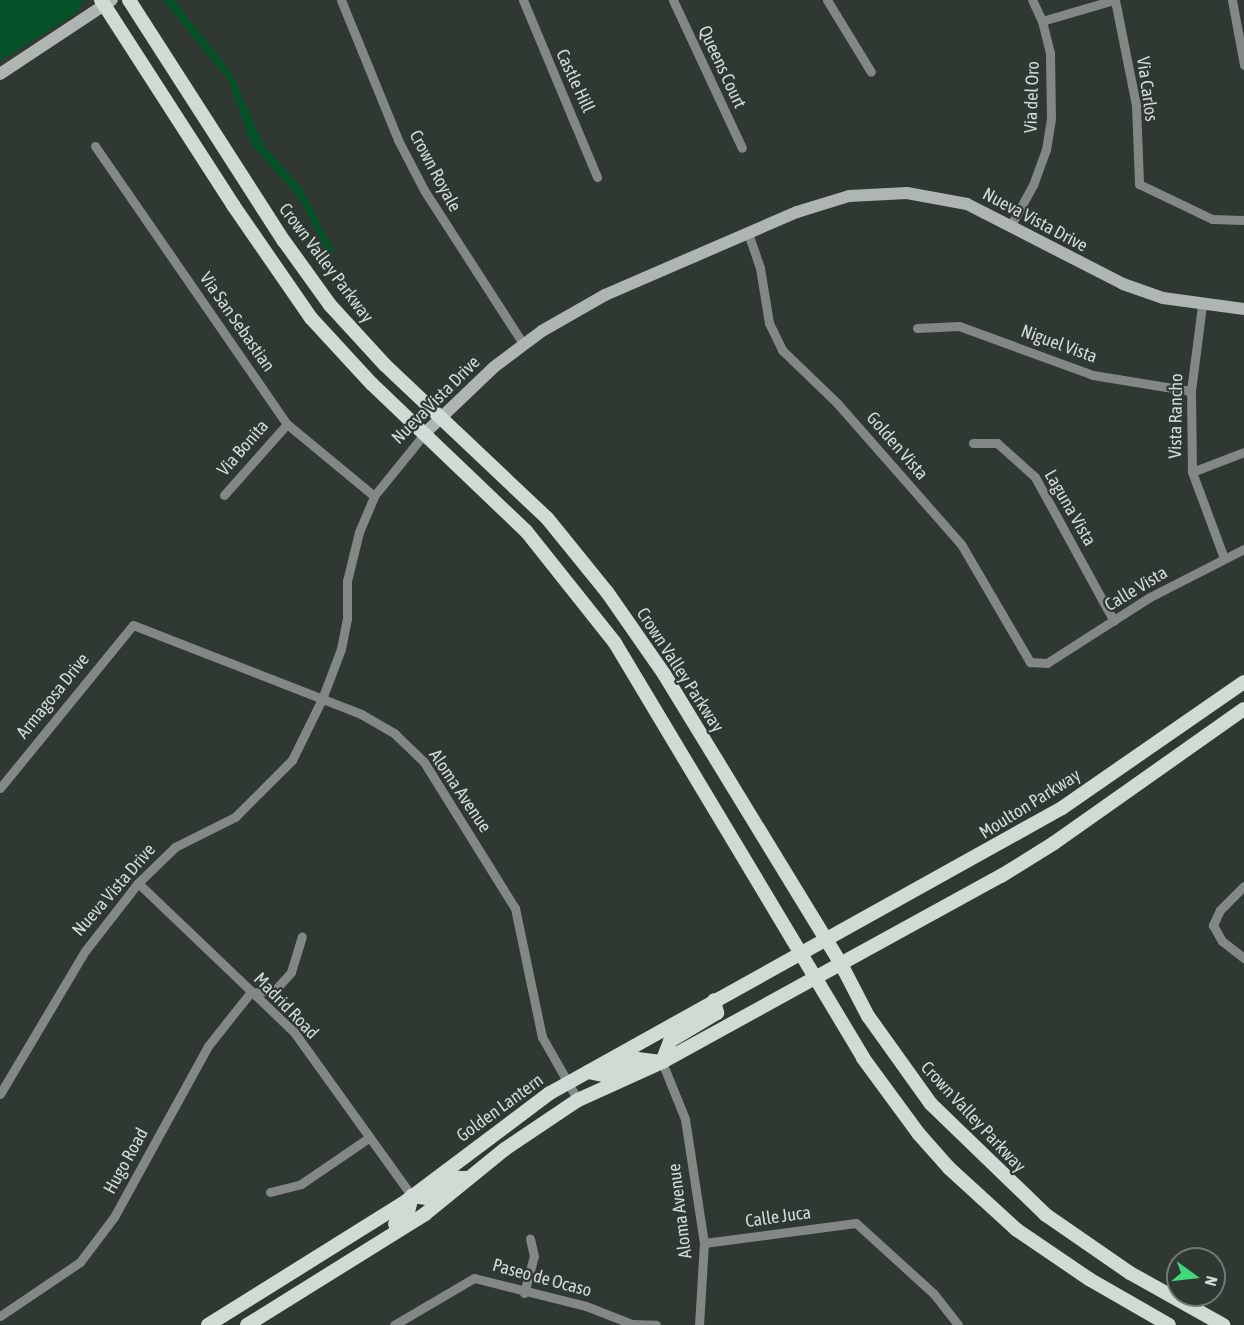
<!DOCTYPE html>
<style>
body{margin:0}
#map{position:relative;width:1244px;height:1325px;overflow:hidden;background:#303832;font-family:"Asap Condensed",sans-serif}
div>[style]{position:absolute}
.green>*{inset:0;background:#045228}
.street>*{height:9px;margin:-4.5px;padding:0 4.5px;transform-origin:4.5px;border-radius:4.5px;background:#838884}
.secondary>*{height:12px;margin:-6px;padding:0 6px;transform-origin:6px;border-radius:6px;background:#afb6b1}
.primary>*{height:14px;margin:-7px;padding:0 7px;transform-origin:7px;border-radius:7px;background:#d1dad3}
span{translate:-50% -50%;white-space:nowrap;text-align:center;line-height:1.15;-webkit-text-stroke:4.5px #303832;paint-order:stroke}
.street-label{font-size:18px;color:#d4dad6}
.north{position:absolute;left:1166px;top:1247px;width:60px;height:60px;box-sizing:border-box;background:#303832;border:2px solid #727974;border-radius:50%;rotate:105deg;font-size:16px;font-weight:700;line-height:24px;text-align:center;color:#d4dad6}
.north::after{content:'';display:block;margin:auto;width:21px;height:27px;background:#42d77b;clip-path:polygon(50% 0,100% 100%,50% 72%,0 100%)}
</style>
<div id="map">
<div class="green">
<div style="clip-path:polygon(0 0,84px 0,76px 13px,0 61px)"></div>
<div style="clip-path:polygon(163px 0,174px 0,232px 74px,263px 144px,303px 190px,335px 253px,328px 255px,300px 199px,251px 143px,229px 81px)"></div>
</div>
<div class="street">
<div style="left:341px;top:0;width:151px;rotate:67.8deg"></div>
<div style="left:398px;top:140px;width:56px;rotate:62.5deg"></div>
<div style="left:424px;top:190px;width:184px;rotate:57.2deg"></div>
<div style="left:523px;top:0;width:192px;rotate:67.3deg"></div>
<div style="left:673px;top:0;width:163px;rotate:65deg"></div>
<div style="left:827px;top:0;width:84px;rotate:58.6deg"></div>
<div style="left:1115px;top:0;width:107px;rotate:78.7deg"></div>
<div style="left:1136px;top:105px;width:79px;rotate:87.8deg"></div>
<div style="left:1139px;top:184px;width:81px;rotate:25.6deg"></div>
<div style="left:1212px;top:219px;width:32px;rotate:2deg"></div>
<div style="left:1232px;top:0;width:66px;rotate:79.5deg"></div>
<div style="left:1042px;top:21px;width:75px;rotate:-16.3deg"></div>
<div style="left:95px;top:146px;width:338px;rotate:55.4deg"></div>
<div style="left:287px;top:424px;width:113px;rotate:39.6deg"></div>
<div style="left:1011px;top:225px;width:46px;rotate:-61.2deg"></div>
<div style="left:1033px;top:185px;width:37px;rotate:-70deg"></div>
<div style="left:1046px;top:150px;width:31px;rotate:-81deg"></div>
<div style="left:1051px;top:119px;width:66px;rotate:-90.9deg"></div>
<div style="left:1050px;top:53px;width:33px;rotate:-104deg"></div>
<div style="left:1042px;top:21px;width:23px;rotate:-115deg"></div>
<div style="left:748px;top:233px;width:37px;rotate:71deg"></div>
<div style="left:760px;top:268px;width:56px;rotate:80.7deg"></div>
<div style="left:769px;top:323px;width:30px;rotate:64deg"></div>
<div style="left:782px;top:350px;width:76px;rotate:43.9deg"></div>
<div style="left:837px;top:403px;width:188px;rotate:48.7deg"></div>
<div style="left:961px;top:544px;width:137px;rotate:59.7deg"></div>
<div style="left:1030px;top:662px;width:17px;rotate:3deg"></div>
<div style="left:1047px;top:663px;width:122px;rotate:-32.7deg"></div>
<div style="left:1150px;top:597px;width:106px;rotate:-27.1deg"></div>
<div style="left:1202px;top:305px;width:87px;rotate:97.3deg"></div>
<div style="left:1191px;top:391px;width:81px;rotate:89.3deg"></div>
<div style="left:1192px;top:472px;width:92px;rotate:69.6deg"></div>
<div style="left:917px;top:328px;width:42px;rotate:-2.7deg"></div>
<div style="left:959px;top:326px;width:143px;rotate:20.1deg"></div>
<div style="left:1093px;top:375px;width:99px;rotate:9.3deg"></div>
<div style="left:973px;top:443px;width:24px"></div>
<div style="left:997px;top:443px;width:51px;rotate:41.8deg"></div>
<div style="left:1035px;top:477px;width:164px;rotate:61.3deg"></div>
<div style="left:1192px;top:472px;width:56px;rotate:-21deg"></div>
<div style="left:224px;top:495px;width:95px;rotate:-48.4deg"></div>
<div style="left:0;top:788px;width:210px;rotate:-50.8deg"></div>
<div style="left:133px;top:625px;width:245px;rotate:21.3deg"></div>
<div style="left:361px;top:714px;width:39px;rotate:30deg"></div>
<div style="left:395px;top:734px;width:40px;rotate:44deg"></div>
<div style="left:424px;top:762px;width:172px;rotate:58.1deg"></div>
<div style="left:515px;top:908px;width:132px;rotate:78.2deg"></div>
<div style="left:542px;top:1037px;width:73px;rotate:60.3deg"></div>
<div style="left:138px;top:883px;width:216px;rotate:43.7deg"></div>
<div style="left:294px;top:1032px;width:202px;rotate:54.3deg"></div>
<div style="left:1244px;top:886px;width:34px;rotate:135deg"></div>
<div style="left:1220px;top:910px;width:17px;rotate:115deg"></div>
<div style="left:1213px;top:925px;width:18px;rotate:61deg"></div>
<div style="left:1222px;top:941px;width:28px;rotate:38deg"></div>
<div style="left:662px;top:1062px;width:61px;rotate:68deg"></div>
<div style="left:685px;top:1119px;width:125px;rotate:81.3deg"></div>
<div style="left:704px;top:1243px;width:82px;rotate:93.5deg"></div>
<div style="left:0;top:1094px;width:166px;rotate:-59.3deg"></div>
<div style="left:85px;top:951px;width:86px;rotate:-52.1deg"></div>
<div style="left:138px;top:883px;width:52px;rotate:-44.2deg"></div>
<div style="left:175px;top:847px;width:67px;rotate:-26.6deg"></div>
<div style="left:235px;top:817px;width:81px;rotate:-45deg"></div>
<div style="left:292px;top:760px;width:68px;rotate:-63.8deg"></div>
<div style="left:322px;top:699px;width:53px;rotate:-69.2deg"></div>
<div style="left:341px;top:649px;width:31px;rotate:-79deg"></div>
<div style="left:347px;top:619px;width:38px;rotate:-90deg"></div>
<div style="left:347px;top:581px;width:50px;rotate:-76.2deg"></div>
<div style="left:359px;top:532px;width:39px;rotate:-67deg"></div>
<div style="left:374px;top:496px;width:81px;rotate:-51deg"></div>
<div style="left:270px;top:1192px;width:32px;rotate:-14deg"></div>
<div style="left:301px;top:1184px;width:83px;rotate:-34.3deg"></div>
<div style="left:704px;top:1243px;width:153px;rotate:-7.5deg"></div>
<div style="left:856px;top:1223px;width:105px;rotate:42.3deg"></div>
<div style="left:934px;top:1294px;width:39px;rotate:52deg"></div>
<div style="left:524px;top:1293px;width:38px;rotate:-75deg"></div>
<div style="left:534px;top:1256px;width:18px;rotate:-103deg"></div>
<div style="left:0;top:1316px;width:97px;rotate:-34deg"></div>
<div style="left:80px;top:1262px;width:56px;rotate:-52.9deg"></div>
<div style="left:114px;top:1217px;width:195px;rotate:-61.2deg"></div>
<div style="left:208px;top:1046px;width:68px;rotate:-51.6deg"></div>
<div style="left:250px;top:993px;width:25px;rotate:-7deg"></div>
<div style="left:275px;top:990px;width:24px;rotate:-48deg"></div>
<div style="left:291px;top:972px;width:37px;rotate:-73deg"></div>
<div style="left:394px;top:1325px;width:93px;rotate:-30.4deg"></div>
<div style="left:474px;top:1278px;width:115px;rotate:14deg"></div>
<div style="left:586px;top:1306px;width:49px;rotate:21.4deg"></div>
<div style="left:632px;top:1324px;width:24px;rotate:2deg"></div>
</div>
<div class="secondary">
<div style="left:0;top:74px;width:134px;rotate:-33.5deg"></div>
<div style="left:425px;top:433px;width:95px;rotate:-43.7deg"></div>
<div style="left:494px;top:367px;width:60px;rotate:-36.9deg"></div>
<div style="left:542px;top:331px;width:73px;rotate:-29.7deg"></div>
<div style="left:605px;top:295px;width:209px;rotate:-23.4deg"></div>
<div style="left:797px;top:212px;width:54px;rotate:-17.1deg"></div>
<div style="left:849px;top:196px;width:58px;rotate:-3deg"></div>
<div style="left:907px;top:193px;width:61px;rotate:10.4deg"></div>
<div style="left:967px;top:204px;width:175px;rotate:27.1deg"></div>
<div style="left:1123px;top:284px;width:42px;rotate:19.3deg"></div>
<div style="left:1163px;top:298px;width:82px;rotate:7.7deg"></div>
</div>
<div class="primary">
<div style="left:101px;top:0;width:244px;rotate:57.2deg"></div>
<div style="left:233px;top:205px;width:137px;rotate:55.4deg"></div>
<div style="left:311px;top:318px;width:90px;rotate:47.3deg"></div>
<div style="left:372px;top:384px;width:213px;rotate:43.7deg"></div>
<div style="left:526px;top:531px;width:143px;rotate:51.5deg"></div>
<div style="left:615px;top:643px;width:483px;rotate:59.1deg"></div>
<div style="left:863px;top:1058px;width:93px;rotate:53.7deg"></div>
<div style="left:918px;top:1133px;width:47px;rotate:48.5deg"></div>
<div style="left:949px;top:1168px;width:92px;rotate:42.4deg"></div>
<div style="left:1017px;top:1230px;width:87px;rotate:34.2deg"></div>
<div style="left:1089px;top:1279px;width:92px;rotate:29.9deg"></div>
<div style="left:129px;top:0;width:287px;rotate:57.3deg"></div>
<div style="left:284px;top:241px;width:79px;rotate:54.3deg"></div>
<div style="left:330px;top:305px;width:81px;rotate:47.5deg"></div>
<div style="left:385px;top:365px;width:223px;rotate:43.4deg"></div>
<div style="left:547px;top:518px;width:95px;rotate:51deg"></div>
<div style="left:607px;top:592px;width:100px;rotate:55.2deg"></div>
<div style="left:664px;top:674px;width:340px;rotate:58.6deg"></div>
<div style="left:841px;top:964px;width:59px;rotate:62.6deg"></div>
<div style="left:868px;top:1016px;width:108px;rotate:54.4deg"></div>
<div style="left:931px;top:1104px;width:160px;rotate:44deg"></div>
<div style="left:1046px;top:1215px;width:102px;rotate:34.6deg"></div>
<div style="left:1130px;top:1273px;width:107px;rotate:29.2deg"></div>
<div style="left:662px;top:1062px;width:22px;rotate:-69deg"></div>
<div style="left:670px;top:1041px;width:55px;rotate:-30.8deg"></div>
<div style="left:717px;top:1013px;width:13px;rotate:-103deg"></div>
<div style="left:588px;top:1072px;width:16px;rotate:11deg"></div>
<div style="left:604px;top:1075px;width:37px;rotate:-26deg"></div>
<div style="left:637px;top:1059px;width:25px;rotate:7deg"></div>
<div style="left:395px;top:1224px;width:14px;rotate:-34deg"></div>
<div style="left:407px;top:1216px;width:21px;rotate:-76deg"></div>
<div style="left:412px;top:1196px;width:15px;rotate:8deg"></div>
<div style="left:427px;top:1198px;width:38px;rotate:-32deg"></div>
<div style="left:459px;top:1178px;width:9px"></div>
<div style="left:208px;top:1325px;width:229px;rotate:-32deg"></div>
<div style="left:402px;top:1204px;width:185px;rotate:-36.9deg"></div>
<div style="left:550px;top:1093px;width:586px;rotate:-29.1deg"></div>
<div style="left:1062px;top:808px;width:221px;rotate:-34.7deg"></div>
<div style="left:247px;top:1325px;width:210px;rotate:-31.9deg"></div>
<div style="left:425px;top:1214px;width:103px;rotate:-39.1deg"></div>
<div style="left:505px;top:1149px;width:88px;rotate:-33.9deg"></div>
<div style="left:578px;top:1100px;width:92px;rotate:-24.3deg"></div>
<div style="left:662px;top:1062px;width:387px;rotate:-28.8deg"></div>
<div style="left:1001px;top:876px;width:62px;rotate:-31.9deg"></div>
<div style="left:1054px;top:843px;width:232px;rotate:-35.2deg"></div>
</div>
<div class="street-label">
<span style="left:722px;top:67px;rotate:65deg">Queens Court</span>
<span style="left:575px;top:81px;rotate:65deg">Castle Hill</span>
<span style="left:1147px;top:89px;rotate:82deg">Via Carlos</span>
<span style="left:1032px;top:97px;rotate:-88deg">Via del Oro</span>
<span style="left:435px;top:171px;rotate:62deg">Crown Royale</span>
<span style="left:1035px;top:220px;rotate:28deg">Nueva Vista Drive</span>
<span style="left:326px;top:263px;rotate:53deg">Crown Valley Parkway</span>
<span style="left:237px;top:322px;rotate:55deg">Via San Sebastian</span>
<span style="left:1059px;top:344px;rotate:20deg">Niguel Vista</span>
<span style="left:436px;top:400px;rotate:-45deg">Nueva Vista Drive</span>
<span style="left:1176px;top:416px;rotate:-89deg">Vista Rancho</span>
<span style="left:897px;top:446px;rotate:49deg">Golden Vista</span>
<span style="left:243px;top:448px;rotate:-49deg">Via Bonita</span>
<span style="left:1070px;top:508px;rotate:60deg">Laguna Vista</span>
<span style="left:1136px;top:589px;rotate:-31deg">Calle Vista</span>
<span style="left:680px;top:670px;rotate:57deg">Crown Valley Parkway</span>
<span style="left:53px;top:696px;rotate:-51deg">Armagosa Drive</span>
<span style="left:460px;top:791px;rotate:56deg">Aloma Avenue</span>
<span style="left:1030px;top:804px;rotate:-32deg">Moulton Parkway</span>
<span style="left:114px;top:890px;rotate:-49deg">Nueva Vista Drive</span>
<span style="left:286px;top:1006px;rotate:46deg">Madrid Road</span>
<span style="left:500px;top:1108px;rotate:-36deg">Golden Lantern</span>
<span style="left:973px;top:1117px;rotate:47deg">Crown Valley Parkway</span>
<span style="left:126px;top:1161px;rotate:-61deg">Hugo Road</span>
<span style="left:680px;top:1211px;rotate:-97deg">Aloma Avenue</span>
<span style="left:778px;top:1217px;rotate:-8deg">Calle Juca</span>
<span style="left:542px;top:1278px;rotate:15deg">Paseo de Ocaso</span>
</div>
<div class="north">N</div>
</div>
